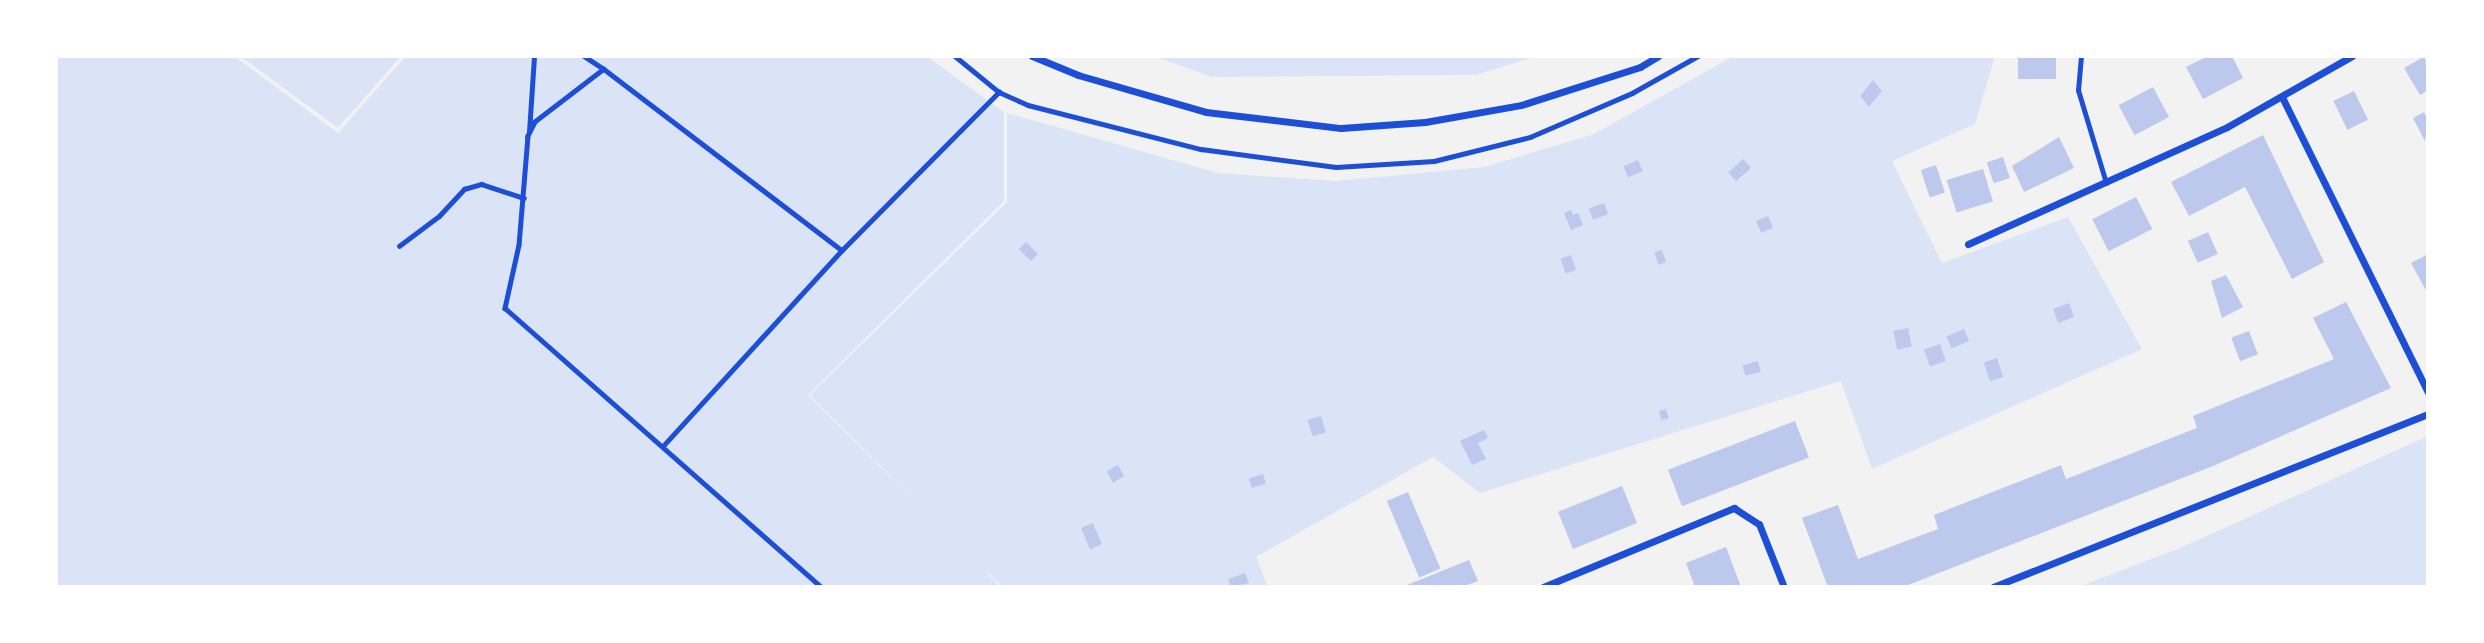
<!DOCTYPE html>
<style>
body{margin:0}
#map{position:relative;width:2484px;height:643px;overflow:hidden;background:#f2f2f2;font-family:"PT Serif",serif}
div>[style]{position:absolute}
.green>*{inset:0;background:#dbe4f7}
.building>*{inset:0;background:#bdc9ec;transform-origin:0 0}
.path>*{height:4.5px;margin:-2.25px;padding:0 2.25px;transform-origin:2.25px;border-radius:2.25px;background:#1d4ed8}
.service>*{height:5px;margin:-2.5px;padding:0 2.5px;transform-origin:2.5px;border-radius:2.5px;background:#1d4ed8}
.minor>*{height:7px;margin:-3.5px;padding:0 3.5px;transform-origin:3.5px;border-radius:3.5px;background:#1d4ed8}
span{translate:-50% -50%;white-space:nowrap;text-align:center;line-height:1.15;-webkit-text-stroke:7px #fff;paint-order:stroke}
.frame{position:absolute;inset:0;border:58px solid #fff;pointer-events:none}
</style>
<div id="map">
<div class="green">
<div style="clip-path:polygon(56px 56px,234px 56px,338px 133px,406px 56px,926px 56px,1004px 112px,1004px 201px,808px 395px,919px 505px,810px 395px,1007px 202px,1007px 113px,1218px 173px,1336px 181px,1484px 167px,1594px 134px,1734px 56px,1995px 56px,1975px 124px,1892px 161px,1942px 263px,2068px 217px,2142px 349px,1872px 469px,1841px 381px,1480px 493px,1433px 457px,1256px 557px,1268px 587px,1003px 587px,985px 570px,1000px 587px,56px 587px)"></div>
<div style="clip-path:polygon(240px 56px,401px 56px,338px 128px)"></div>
<div style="clip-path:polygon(1154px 56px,1537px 56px,1476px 75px,1212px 77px)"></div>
<div style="clip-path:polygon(2428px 436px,2428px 587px,2078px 587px,2180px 548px)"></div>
</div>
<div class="building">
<div style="left:2018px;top:56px;width:38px;height:23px"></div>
<div style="clip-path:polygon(2208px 56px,2232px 56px,2243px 78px,2203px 99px,2186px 67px)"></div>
<div style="clip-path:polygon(2425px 56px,2428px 90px,2420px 95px,2404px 68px)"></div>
<div style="clip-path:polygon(1873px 80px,1882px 91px,1869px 107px,1860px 96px)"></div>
<div style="left:2153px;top:87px;width:34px;height:39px;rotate:62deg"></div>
<div style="left:2354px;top:91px;width:32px;height:23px;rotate:64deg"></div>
<div style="clip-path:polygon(2424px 112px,2428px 120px,2425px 141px,2413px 118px)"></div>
<div style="clip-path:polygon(2263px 135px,2324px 262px,2292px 279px,2245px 187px,2189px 216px,2171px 182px)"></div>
<div style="clip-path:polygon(2059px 137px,2074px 168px,2024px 192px,2012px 166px)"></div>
<div style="left:2003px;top:157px;width:22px;height:17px;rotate:72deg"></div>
<div style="left:1743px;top:159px;width:12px;height:20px;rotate:48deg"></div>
<div style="left:1638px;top:160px;width:12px;height:16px;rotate:66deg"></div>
<div style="left:1936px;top:165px;width:29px;height:16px;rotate:72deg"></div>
<div style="left:1983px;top:169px;width:34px;height:38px;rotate:73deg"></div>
<div style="left:2136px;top:197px;width:36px;height:49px;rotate:63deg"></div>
<div style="left:1604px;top:203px;width:12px;height:16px;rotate:70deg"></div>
<div style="clip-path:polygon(1571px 210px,1573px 215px,1578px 213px,1583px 225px,1571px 230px,1564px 213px)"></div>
<div style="left:1768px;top:216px;width:13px;height:13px;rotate:67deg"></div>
<div style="left:2208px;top:232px;width:24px;height:22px;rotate:66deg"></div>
<div style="left:1026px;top:242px;width:17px;height:10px;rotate:45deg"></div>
<div style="left:1662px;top:250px;width:13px;height:8px;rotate:72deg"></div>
<div style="clip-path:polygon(2428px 254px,2428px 294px,2411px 263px)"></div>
<div style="left:1571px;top:255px;width:16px;height:11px;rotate:72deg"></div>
<div style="clip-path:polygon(2226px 275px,2243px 307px,2222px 318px,2211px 281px)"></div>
<div style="clip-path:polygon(2346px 302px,2391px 388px,2213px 466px,1903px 587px,1828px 587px,1802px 518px,1838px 505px,1858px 559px,1938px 529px,1934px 515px,2061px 465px,2066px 479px,2197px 428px,2193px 416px,2334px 359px,2313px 318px)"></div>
<div style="left:2069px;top:303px;width:15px;height:17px;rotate:70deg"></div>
<div style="left:1908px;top:328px;width:19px;height:15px;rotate:78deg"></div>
<div style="left:1964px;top:329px;width:13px;height:19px;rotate:67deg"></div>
<div style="left:2249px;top:331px;width:25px;height:19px;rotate:69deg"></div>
<div style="left:1940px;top:344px;width:18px;height:17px;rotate:71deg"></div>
<div style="left:1997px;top:358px;width:20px;height:14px;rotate:72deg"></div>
<div style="left:1758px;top:361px;width:11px;height:16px;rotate:75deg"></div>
<div style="clip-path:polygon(1666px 409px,1669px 418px,1661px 420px,1659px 411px)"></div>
<div style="left:1321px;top:416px;width:17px;height:14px;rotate:73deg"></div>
<div style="left:1795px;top:421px;width:39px;height:136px;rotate:69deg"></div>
<div style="clip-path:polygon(1484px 430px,1488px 438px,1478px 443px,1486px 459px,1472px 465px,1460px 441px)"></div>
<div style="left:1118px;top:465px;width:13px;height:13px;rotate:61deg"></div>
<div style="left:1263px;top:474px;width:10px;height:15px;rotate:73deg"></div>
<div style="left:1622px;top:486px;width:40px;height:69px;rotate:68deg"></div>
<div style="left:1408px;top:492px;width:83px;height:23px;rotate:67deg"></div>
<div style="left:1093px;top:523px;width:23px;height:13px;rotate:67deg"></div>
<div style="clip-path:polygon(1726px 547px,1741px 587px,1695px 587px,1686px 563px)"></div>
<div style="clip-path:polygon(1469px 560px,1478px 581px,1462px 587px,1402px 587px)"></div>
<div style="clip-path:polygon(1245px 573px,1249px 583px,1231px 587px,1228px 579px)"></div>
</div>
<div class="path">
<div style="left:584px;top:56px;width:24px;rotate:33deg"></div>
<div style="left:604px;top:69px;width:87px;rotate:142.5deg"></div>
<div style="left:535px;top:122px;width:16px;rotate:117deg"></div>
<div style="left:528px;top:136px;width:109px;rotate:94.7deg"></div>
<div style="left:519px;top:245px;width:65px;rotate:102.5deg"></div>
<div style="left:505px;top:308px;width:422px;rotate:41.4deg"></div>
<div style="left:955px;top:56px;width:57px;rotate:39.3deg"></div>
<div style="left:999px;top:92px;width:32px;rotate:24deg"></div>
<div style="left:1028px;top:105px;width:179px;rotate:14.3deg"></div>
<div style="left:1201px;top:149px;width:136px;rotate:7.6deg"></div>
<div style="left:1336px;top:167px;width:98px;rotate:-3.5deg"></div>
<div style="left:1434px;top:161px;width:99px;rotate:-14deg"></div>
<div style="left:1530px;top:137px;width:111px;rotate:-23.3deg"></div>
<div style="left:1632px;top:93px;width:76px;rotate:-29.3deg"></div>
<div style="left:604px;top:69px;width:299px;rotate:37.3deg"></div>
<div style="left:529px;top:132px;width:76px;rotate:-86.2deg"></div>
<div style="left:399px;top:246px;width:50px;rotate:-36.9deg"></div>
<div style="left:439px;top:216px;width:37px;rotate:-47deg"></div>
<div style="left:464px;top:189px;width:18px;rotate:-16deg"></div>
<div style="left:481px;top:184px;width:45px;rotate:18deg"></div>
<div style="left:663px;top:446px;width:265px;rotate:-47.6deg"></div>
<div style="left:842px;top:250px;width:223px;rotate:-45.2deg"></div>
</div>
<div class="service">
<div style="left:2081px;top:56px;width:34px;rotate:95deg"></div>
<div style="left:2078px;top:90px;width:97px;rotate:73.2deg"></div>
</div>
<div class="minor">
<div style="left:1032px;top:56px;width:50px;rotate:22.4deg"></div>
<div style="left:1078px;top:75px;width:133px;rotate:16.1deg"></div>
<div style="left:1206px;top:112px;width:136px;rotate:6.8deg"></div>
<div style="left:1341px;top:128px;width:84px;rotate:-4.1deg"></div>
<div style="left:1425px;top:122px;width:97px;rotate:-10deg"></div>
<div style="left:1521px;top:105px;width:125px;rotate:-17.7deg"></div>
<div style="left:1640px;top:67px;width:21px;rotate:-31deg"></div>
<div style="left:2282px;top:97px;width:329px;rotate:63.7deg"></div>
<div style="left:1968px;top:244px;width:284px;rotate:-24.3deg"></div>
<div style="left:2227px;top:127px;width:144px;rotate:-29.6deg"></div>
<div style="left:1543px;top:587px;width:207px;rotate:-22.5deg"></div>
<div style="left:1734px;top:508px;width:30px;rotate:33deg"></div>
<div style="left:1759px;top:524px;width:68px;rotate:68.4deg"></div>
<div style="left:1993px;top:587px;width:468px;rotate:-21.7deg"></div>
</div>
<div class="frame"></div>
</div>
